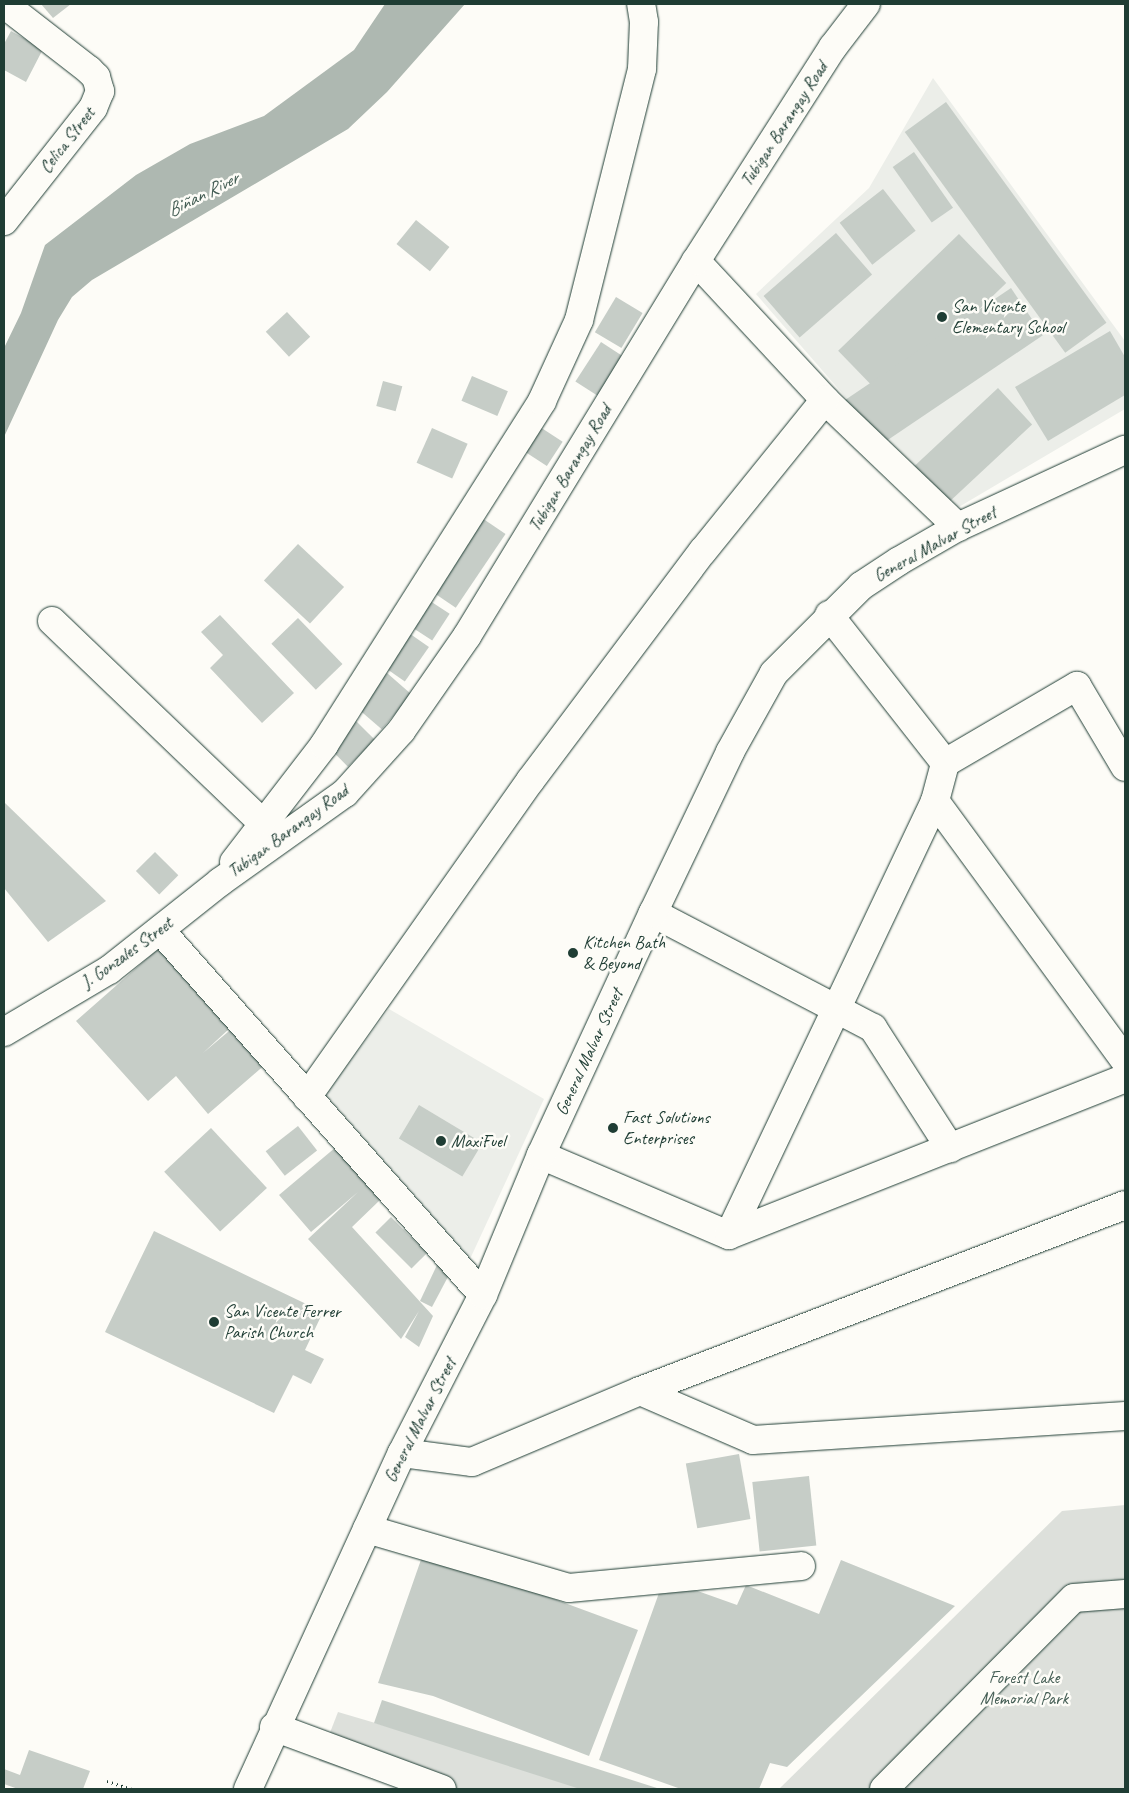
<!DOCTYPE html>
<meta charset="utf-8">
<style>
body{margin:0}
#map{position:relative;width:1129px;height:1793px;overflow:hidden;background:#fdfcf7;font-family:Caveat,sans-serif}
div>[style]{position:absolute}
.built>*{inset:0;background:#eceee9}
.green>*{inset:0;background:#dde0db}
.water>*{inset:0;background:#aeb8b1}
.building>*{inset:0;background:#c6cdc7;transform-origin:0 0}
.path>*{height:3px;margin-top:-1.5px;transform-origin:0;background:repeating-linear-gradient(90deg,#1f3d34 0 1px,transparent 0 5px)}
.roads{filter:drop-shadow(0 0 1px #1f3d34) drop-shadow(0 0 1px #1f3d34)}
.minor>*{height:28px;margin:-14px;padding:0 14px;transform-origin:14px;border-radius:14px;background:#fdfcf7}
.highway>*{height:28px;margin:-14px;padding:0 14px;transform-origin:14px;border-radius:14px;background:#fdfcf7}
.dots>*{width:14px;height:14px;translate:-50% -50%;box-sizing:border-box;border:2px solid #fdfcf7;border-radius:50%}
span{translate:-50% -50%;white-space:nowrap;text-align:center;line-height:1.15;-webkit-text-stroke:5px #fdfcf7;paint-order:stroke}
.street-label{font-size:18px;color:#1f3d34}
.poi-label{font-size:18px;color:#1f3d34}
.left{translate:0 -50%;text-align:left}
.park-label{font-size:18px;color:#455e55}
.water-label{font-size:19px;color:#435c53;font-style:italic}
.frame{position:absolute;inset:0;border:5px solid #1f3d34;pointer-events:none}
</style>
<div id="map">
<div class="built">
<div style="clip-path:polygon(933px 78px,1125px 341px,1125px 409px,947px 514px,756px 294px,869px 188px)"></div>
<div style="clip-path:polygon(389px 1009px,544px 1099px,470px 1259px,325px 1094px)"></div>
</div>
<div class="green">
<div style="clip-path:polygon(1125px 1505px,1125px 1789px,779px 1789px,1062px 1511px)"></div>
<div style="clip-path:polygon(338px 1712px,599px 1789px,404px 1789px,319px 1761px)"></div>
</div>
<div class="water">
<div style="clip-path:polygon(385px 4px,465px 4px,387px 92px,348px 129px,92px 280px,72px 297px,58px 320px,4px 437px,4px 348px,21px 313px,45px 245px,136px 175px,190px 144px,264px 116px,354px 50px)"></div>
</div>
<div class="building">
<div style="clip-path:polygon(41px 4px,71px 4px,53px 18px)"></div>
<div style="clip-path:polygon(11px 31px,43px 49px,26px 82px,4px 70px,4px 44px)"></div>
<div style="left:946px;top:102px;width:273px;height:51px;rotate:54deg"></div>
<div style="left:914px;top:152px;width:68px;height:26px;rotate:55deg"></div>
<div style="left:883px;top:189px;width:53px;height:55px;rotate:52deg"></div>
<div style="left:416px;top:220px;width:43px;height:31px;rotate:39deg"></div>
<div style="left:836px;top:233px;width:55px;height:96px;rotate:49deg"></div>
<div style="left:959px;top:234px;width:68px;height:168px;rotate:46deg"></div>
<div style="left:1011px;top:288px;width:57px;height:201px;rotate:56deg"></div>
<div style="left:616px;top:297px;width:31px;height:41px;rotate:31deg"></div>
<div style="left:287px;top:312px;width:34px;height:29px;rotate:47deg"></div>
<div style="clip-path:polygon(1110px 331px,1125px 357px,1125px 395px,1048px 441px,1015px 387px)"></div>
<div style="left:601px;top:342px;width:27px;height:47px;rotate:33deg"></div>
<div style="left:472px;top:376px;width:39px;height:27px;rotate:23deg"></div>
<div style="left:383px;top:381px;width:20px;height:26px;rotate:15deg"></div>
<div style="left:998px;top:388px;width:50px;height:123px;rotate:47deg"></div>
<div style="left:540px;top:427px;width:27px;height:29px;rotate:33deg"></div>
<div style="left:432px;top:428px;width:39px;height:38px;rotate:24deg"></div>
<div style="left:479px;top:516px;width:32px;height:89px;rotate:34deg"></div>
<div style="left:298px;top:544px;width:63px;height:50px;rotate:43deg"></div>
<div style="left:427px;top:599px;width:27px;height:32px;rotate:33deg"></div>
<div style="clip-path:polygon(220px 615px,294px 693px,262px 723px,210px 668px,223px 655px,201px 632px)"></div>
<div style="left:298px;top:618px;width:64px;height:37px;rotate:46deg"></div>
<div style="left:406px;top:631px;width:28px;height:42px;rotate:35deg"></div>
<div style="left:387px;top:673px;width:33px;height:46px;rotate:41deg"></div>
<div style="left:355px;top:720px;width:28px;height:38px;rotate:45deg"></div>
<div style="clip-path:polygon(4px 802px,106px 901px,48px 942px,4px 888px)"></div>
<div style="left:155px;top:852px;width:33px;height:27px;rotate:45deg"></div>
<div style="clip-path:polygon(159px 948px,230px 1028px,203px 1053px,235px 1026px,267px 1063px,208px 1114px,176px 1076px,148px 1101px,76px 1021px)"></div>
<div style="left:419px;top:1105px;width:74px;height:39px;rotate:31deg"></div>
<div style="left:298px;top:1126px;width:31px;height:41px;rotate:52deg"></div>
<div style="left:211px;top:1128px;width:82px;height:64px;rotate:47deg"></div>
<div style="clip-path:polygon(336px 1147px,380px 1200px,352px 1227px,433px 1316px,419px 1347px,405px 1337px,419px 1311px,401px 1339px,308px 1239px,358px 1192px,311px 1232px,279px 1195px)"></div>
<div style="left:391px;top:1217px;width:51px;height:22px;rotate:45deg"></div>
<div style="clip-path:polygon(154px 1231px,323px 1312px,305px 1350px,324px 1359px,311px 1384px,293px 1375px,274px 1413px,105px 1332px)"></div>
<div style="clip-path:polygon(437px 1265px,450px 1273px,432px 1307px,420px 1301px)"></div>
<div style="left:739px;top:1454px;width:66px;height:54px;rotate:80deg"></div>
<div style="left:809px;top:1476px;width:70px;height:57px;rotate:84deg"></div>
<div style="clip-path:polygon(424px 1551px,638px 1630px,589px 1756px,433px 1696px,378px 1683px)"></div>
<div style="clip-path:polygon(841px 1560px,955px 1606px,787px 1767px,770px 1763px,759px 1789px,681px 1789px,599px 1760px,664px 1579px,737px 1605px,746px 1585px,819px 1614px)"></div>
<div style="clip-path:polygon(382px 1700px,660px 1789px,580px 1789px,374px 1723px)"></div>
<div style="clip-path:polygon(29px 1750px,90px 1771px,83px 1789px,18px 1789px,4px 1784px,4px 1769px,20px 1775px)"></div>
</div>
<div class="path">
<div style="left:107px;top:1781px;width:26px;rotate:18deg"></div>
</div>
<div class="roads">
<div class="minor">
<div style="left:4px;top:4px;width:108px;rotate:37.8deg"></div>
<div style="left:89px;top:70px;width:10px;rotate:45deg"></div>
<div style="left:96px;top:77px;width:15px;rotate:74deg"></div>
<div style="left:100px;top:91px;width:18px;rotate:112deg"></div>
<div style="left:93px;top:108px;width:144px;rotate:128.2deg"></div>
<div style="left:696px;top:261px;width:190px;rotate:47.1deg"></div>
<div style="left:825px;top:400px;width:184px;rotate:43.7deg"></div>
<div style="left:829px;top:615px;width:188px;rotate:51.9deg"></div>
<div style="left:52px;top:621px;width:294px;rotate:43.8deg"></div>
<div style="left:935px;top:801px;width:322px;rotate:53.8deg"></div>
<div style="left:234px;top:862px;width:148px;rotate:-52.4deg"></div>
<div style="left:324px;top:745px;width:407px;rotate:-57.6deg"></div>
<div style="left:542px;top:401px;width:89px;rotate:-65.4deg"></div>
<div style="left:579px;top:320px;width:259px;rotate:-75.9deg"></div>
<div style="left:642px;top:69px;width:47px;rotate:-87.6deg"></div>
<div style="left:644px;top:22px;width:18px;rotate:-99deg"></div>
<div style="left:653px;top:913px;width:248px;rotate:27.6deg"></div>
<div style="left:873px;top:1028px;width:143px;rotate:57.3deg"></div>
<div style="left:160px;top:930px;width:487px;rotate:48.5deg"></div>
<div style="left:4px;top:1032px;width:122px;rotate:-30.6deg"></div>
<div style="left:109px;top:970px;width:142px;rotate:-38.4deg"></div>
<div style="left:220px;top:882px;width:153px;rotate:-35.5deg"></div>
<div style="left:345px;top:793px;width:84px;rotate:-47.9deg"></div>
<div style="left:401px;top:731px;width:116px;rotate:-55.2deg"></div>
<div style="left:467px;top:636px;width:439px;rotate:-58.6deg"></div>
<div style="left:696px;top:261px;width:254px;rotate:-57.4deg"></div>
<div style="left:833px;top:47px;width:54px;rotate:-52.5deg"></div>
<div style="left:307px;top:1097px;width:387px;rotate:-54.8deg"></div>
<div style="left:530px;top:781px;width:288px;rotate:-53.1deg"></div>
<div style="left:703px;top:551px;width:194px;rotate:-51.1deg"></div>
<div style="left:541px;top:1155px;width:204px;rotate:23.1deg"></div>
<div style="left:729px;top:1235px;width:426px;rotate:-21.6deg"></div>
<div style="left:729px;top:1235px;width:480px;rotate:-64.6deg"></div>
<div style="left:935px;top:801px;width:39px;rotate:-75deg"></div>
<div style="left:945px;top:763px;width:153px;rotate:-30.3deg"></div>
<div style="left:1077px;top:686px;width:94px;rotate:59.3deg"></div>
<div style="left:640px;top:1391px;width:123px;rotate:23.4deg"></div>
<div style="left:753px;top:1440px;width:373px;rotate:-3.7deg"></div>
<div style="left:402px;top:1453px;width:71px;rotate:7.3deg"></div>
<div style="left:472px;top:1462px;width:182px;rotate:-22.9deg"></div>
<div style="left:640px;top:1391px;width:519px;rotate:-20.98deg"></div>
<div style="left:367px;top:1529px;width:210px;rotate:16.3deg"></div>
<div style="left:569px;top:1588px;width:233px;rotate:-5.4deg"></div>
<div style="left:274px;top:1727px;width:179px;rotate:20.3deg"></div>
<div style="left:884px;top:1789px;width:269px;rotate:-45.2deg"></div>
<div style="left:1074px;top:1598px;width:51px;rotate:-4.5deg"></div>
</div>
<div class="highway">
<div style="left:248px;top:1789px;width:370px;rotate:-65.4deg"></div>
<div style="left:402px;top:1453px;width:178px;rotate:-62.9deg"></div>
<div style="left:483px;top:1295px;width:152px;rotate:-67.5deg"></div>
<div style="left:541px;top:1155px;width:267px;rotate:-65.2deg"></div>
<div style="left:653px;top:913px;width:178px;rotate:-64.4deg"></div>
<div style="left:730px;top:752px;width:90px;rotate:-60.9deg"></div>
<div style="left:774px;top:673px;width:123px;rotate:-45deg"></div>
<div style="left:861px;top:586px;width:45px;rotate:-33.3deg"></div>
<div style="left:899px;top:561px;width:68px;rotate:-30deg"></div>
<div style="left:958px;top:527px;width:184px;rotate:-24.8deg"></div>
</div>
</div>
<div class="dots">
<div style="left:942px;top:317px;background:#1f3d34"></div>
<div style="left:573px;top:953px;background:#1f3d34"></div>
<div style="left:613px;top:1128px;background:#1f3d34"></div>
<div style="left:441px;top:1141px;background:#1f3d34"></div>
<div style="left:214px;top:1322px;background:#1f3d34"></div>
</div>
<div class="street-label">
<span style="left:784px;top:124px;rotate:-57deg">Tubigan Barangay Road</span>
<span style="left:67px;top:140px;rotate:-52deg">Celica Street</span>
<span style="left:570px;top:468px;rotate:-59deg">Tubigan Barangay Road</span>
<span style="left:935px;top:544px;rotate:-29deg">General Malvar Street</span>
<span style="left:288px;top:831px;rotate:-36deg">Tubigan Barangay Road</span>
<span style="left:127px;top:953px;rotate:-36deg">J. Gonzales Street</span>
<span style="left:589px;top:1052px;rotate:-65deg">General Malvar Street</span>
<span style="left:420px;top:1420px;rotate:-63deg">General Malvar Street</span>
</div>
<div class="poi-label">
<span class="left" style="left:952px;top:317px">San Vicente<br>Elementary School</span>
<span class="left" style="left:583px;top:953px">Kitchen Bath<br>&amp; Beyond</span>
<span class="left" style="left:623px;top:1128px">Fast Solutions<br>Enterprises</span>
<span class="left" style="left:451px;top:1141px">MaxiFuel</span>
<span class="left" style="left:224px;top:1322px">San Vicente Ferrer<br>Parish Church</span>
</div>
<div class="park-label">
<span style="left:1024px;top:1688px">Forest Lake<br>Memorial Park</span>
</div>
<div class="water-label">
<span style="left:203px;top:195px;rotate:-27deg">Biñan River</span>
</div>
<div class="frame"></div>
</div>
